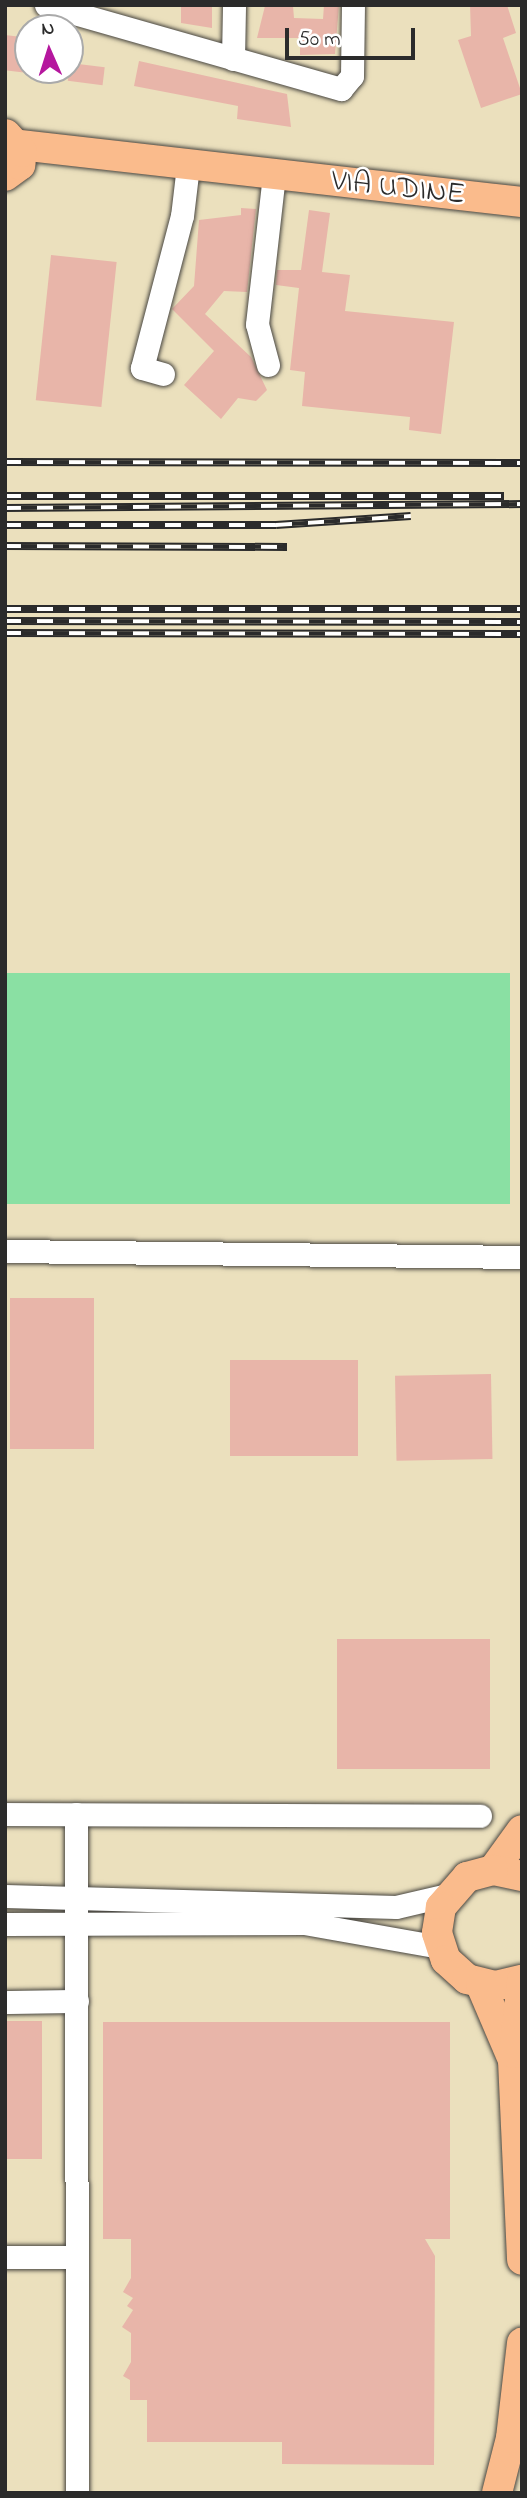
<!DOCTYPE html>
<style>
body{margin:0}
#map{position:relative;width:527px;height:2498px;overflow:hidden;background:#ebe0bd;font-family:"Indie Flower",sans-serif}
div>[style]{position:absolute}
.green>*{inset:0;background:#8ae0a3;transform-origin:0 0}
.building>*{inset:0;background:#e8b5a9;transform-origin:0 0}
.roads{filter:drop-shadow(0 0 2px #484641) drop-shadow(0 0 2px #484641)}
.minor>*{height:23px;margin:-11.5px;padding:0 11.5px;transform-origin:11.5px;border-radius:11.5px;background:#fff}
.major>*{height:30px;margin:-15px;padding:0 15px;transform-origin:15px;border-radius:15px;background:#fabb8c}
.rail>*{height:8px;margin-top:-4px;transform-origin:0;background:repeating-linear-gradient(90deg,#fff 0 16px,#2b2b2b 0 32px);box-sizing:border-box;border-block:2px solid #2b2b2b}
span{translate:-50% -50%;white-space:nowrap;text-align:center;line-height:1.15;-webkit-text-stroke:5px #fff;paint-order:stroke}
.street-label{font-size:30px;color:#2b2b2b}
.frame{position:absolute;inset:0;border:7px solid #2b2b2b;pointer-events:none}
.north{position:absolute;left:14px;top:14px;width:70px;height:70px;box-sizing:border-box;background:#fff;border:2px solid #aaa;border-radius:50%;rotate:357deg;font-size:19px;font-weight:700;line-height:28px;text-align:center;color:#2b2b2b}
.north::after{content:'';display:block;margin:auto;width:24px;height:32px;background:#b5179e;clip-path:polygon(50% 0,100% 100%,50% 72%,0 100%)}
.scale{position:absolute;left:285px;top:28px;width:130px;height:32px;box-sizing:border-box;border:4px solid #2b2b2b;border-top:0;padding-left:9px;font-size:21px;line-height:24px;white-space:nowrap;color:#2b2b2b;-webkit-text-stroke:5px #fff;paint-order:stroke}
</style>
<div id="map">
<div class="green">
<div style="left:5px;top:973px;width:505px;height:231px"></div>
</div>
<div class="building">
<div style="clip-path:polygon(181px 5px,212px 5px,212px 28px,181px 23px)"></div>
<div style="clip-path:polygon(324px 5px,339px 5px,335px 54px,300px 55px,300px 38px,257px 38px,265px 6px,293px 6px,294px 18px,323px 19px)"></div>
<div style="clip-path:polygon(470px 5px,507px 5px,516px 33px,503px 38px,522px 94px,481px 108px,458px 40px,471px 36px)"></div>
<div style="left:5px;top:35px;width:23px;height:35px;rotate:7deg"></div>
<div style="clip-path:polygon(139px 61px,287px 94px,291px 127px,237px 119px,238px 106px,134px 86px)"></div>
<div style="left:70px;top:63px;width:35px;height:18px;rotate:7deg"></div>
<div style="clip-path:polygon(241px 208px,256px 209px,247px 292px,224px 291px,205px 314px,251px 357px,267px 390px,256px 401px,238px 398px,221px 419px,184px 385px,214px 351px,172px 309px,194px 286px,199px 220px,241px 215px)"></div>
<div style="clip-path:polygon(309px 210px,330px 213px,322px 272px,350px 275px,345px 311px,454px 322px,441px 434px,409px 430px,410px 417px,302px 406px,305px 372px,290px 370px,299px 288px,276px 285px,277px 270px,301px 270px)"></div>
<div style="left:51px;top:255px;width:66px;height:146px;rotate:6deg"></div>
<div style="left:10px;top:1298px;width:84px;height:151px"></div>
<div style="left:230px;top:1360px;width:128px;height:96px"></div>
<div style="left:491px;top:1374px;width:85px;height:96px;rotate:89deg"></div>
<div style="left:337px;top:1639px;width:153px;height:130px"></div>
<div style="left:5px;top:2021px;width:37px;height:138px"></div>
<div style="clip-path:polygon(103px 2022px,450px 2022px,450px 2239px,425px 2239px,435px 2256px,434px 2465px,282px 2464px,282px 2442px,147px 2442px,147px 2400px,130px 2400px,130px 2380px,123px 2376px,131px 2362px,131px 2333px,122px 2327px,133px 2310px,127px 2306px,133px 2298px,123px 2292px,131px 2278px,131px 2239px,103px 2239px)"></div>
</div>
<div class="roads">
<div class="minor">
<div style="left:46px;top:5px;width:307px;rotate:15.9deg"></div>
<div style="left:341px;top:89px;width:17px;rotate:-50deg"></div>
<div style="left:352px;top:76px;width:71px;rotate:-89.2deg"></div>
<div style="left:233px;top:59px;width:54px;rotate:-88.9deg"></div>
<div style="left:268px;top:365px;width:42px;rotate:-105deg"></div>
<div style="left:257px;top:324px;width:150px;rotate:-83.5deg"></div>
<div style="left:163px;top:374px;width:22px;rotate:-164deg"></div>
<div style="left:142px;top:368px;width:157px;rotate:-75.3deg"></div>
<div style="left:182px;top:216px;width:50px;rotate:-83.2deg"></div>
<div style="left:5px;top:1251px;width:517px;rotate:0.66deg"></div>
<div style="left:5px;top:1814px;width:475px;rotate:0.2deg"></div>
<div style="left:76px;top:1814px;width:679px;rotate:89.92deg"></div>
<div style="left:5px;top:1896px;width:391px;rotate:1.6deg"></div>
<div style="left:396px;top:1907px;width:52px;rotate:-13.2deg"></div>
<div style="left:5px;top:1924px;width:299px;rotate:-0.2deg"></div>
<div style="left:304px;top:1923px;width:138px;rotate:10deg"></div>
<div style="left:5px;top:2002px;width:72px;rotate:-0.8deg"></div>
<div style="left:5px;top:2257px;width:71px"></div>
</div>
<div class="major">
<div style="left:20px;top:145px;width:505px;rotate:6.48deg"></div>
<div style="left:5px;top:176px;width:19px;rotate:-36deg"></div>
<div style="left:20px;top:165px;width:13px;rotate:-81deg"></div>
<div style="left:22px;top:152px;width:24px;rotate:-132deg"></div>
<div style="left:493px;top:1870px;width:49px;rotate:-54.1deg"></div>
<div style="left:522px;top:1876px;width:30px;rotate:-168deg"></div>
<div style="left:493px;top:1870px;width:27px;rotate:165deg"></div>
<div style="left:467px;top:1877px;width:40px;rotate:131deg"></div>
<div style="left:441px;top:1907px;width:26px;rotate:99deg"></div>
<div style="left:437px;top:1933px;width:28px;rotate:72deg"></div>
<div style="left:446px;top:1960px;width:28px;rotate:42deg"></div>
<div style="left:467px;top:1979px;width:29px;rotate:14deg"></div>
<div style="left:495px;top:1986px;width:28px;rotate:-13deg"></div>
<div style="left:481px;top:1985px;width:82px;rotate:66.9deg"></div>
<div style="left:513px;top:2060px;width:200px;rotate:87.4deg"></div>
<div style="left:514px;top:2053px;width:73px;rotate:-83.7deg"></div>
<div style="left:497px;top:2493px;width:57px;rotate:-75.7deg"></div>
<div style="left:511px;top:2438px;width:96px;rotate:-83.4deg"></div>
</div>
</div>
<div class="rail">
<div style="left:5px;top:462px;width:517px;rotate:0.11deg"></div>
<div style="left:5px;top:496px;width:499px"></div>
<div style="left:5px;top:508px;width:517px;rotate:-0.44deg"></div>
<div style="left:5px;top:525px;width:271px"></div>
<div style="left:276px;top:525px;width:135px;rotate:-3.8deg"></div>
<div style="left:5px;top:546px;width:282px;rotate:0.2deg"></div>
<div style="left:5px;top:609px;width:517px"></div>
<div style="left:5px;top:621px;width:517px;rotate:0.11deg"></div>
<div style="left:5px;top:633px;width:517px;rotate:0.11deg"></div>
</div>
<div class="street-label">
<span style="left:398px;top:189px;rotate:6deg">VIA UDINE</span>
</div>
<div class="frame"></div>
<div class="north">N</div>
<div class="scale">50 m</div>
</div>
